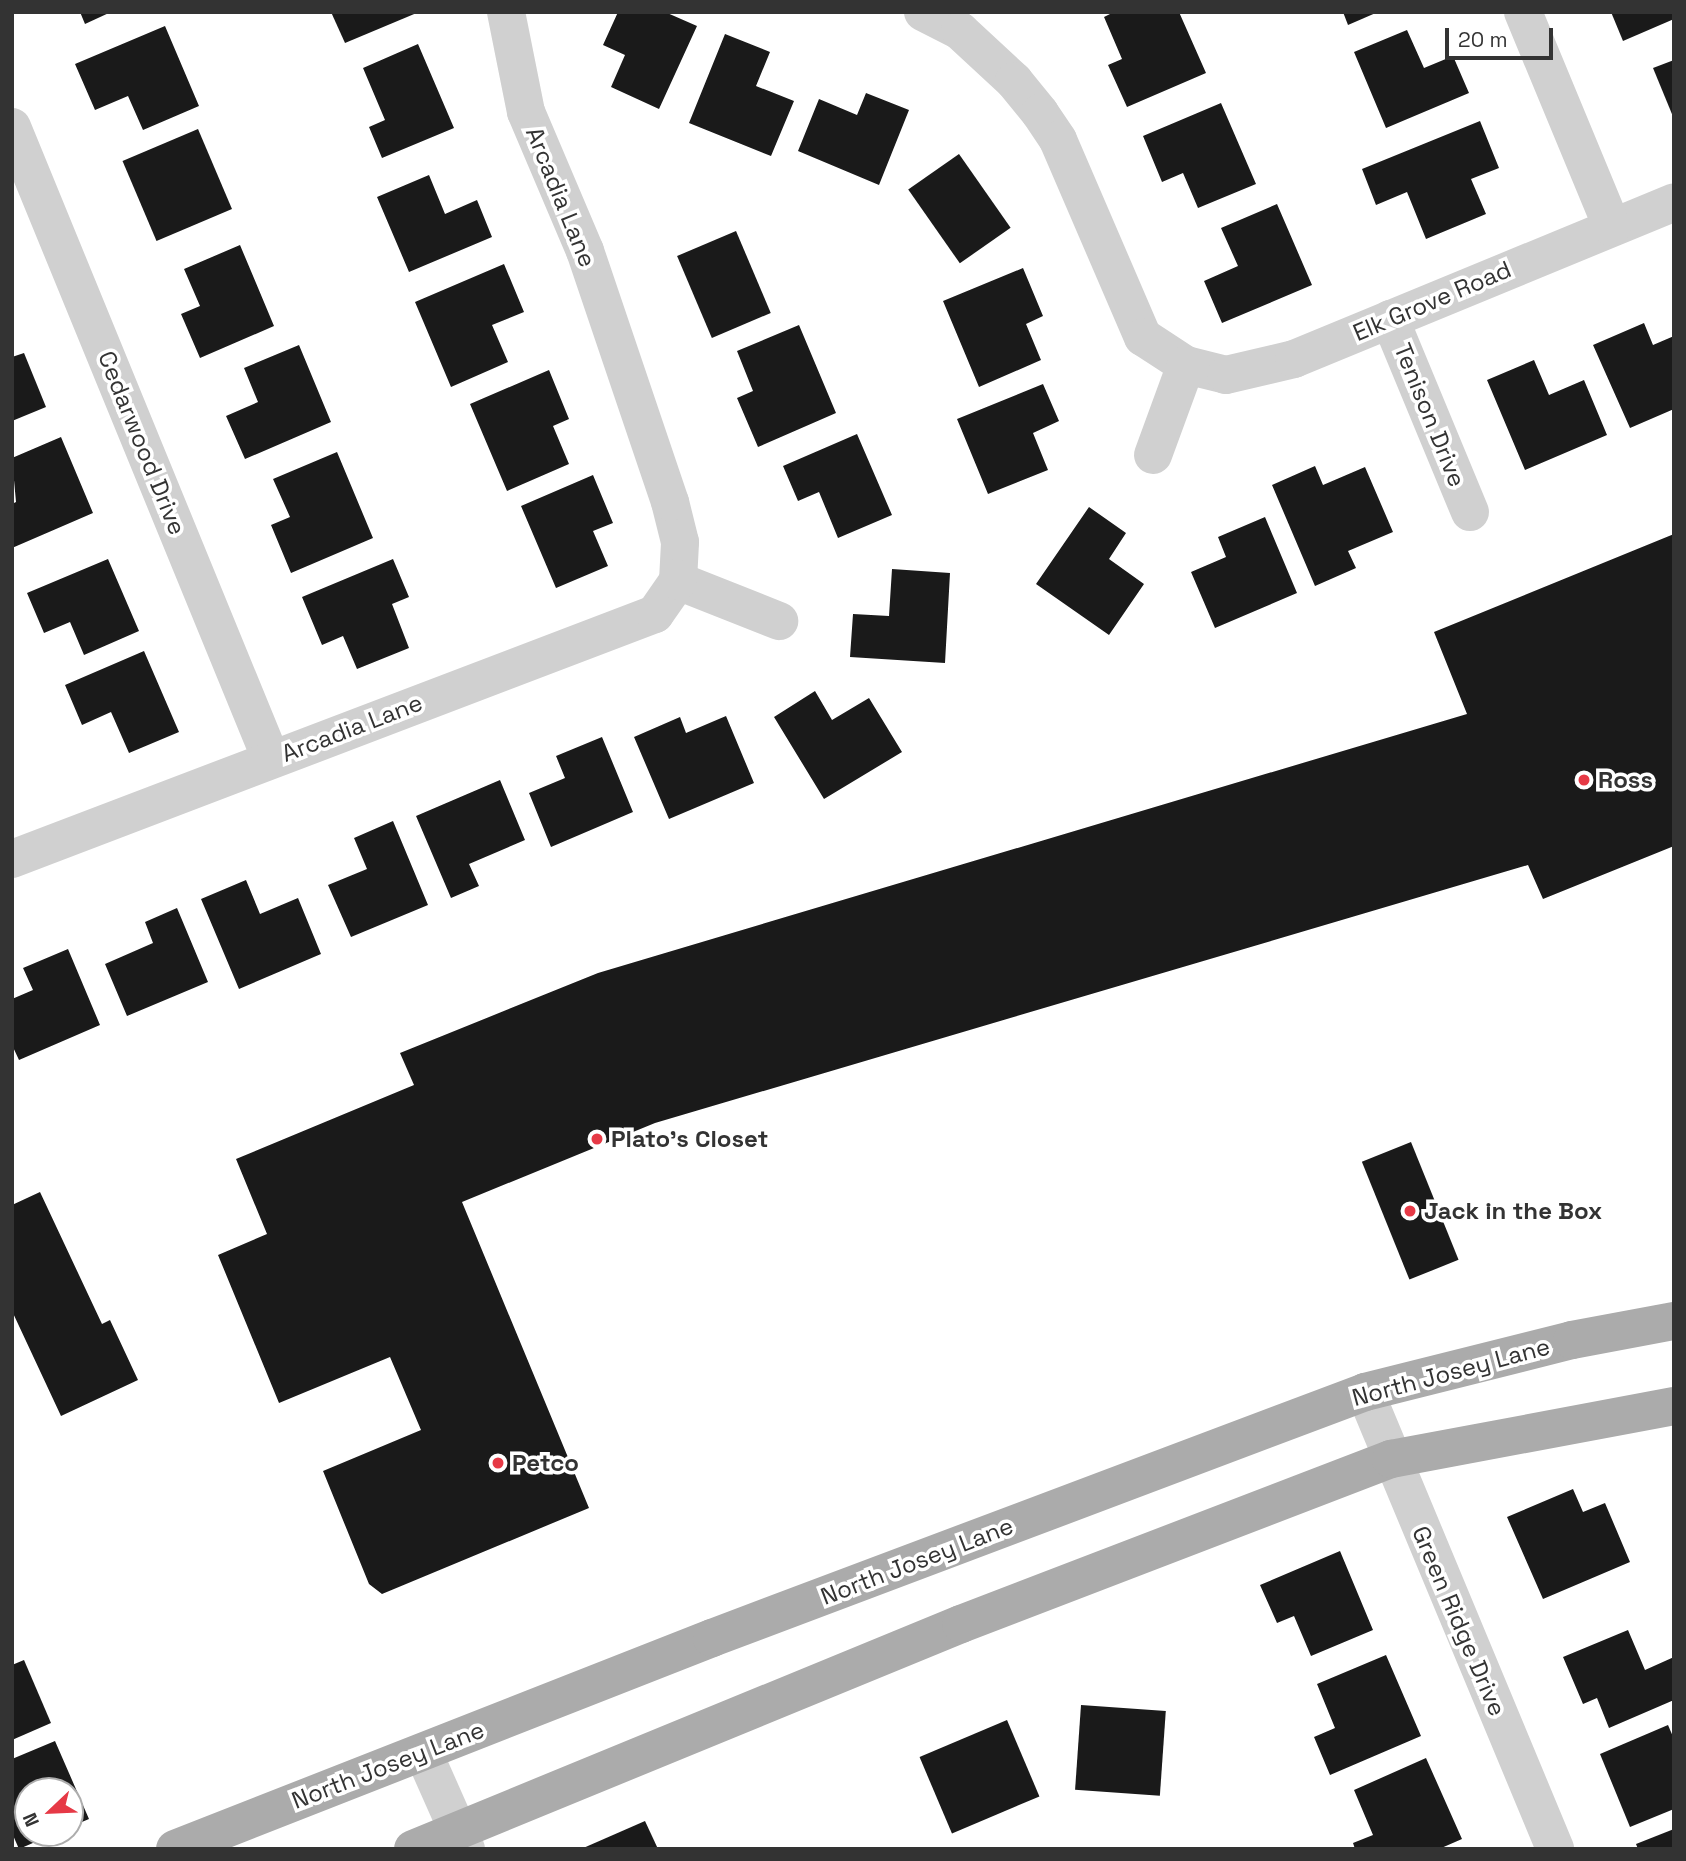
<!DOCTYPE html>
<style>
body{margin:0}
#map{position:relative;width:1686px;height:1861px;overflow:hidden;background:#fff;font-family:"Space Grotesk",sans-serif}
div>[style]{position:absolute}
.building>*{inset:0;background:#1a1a1a;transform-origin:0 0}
.minor>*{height:38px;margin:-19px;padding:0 19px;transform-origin:19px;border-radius:19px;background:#d0d0d0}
.major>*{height:38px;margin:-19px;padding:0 19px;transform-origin:19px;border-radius:19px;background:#ababab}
.dots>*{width:19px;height:19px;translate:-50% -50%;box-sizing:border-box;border:4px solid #fff;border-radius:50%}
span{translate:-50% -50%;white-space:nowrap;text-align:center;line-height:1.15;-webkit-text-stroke:7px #fff;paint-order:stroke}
.street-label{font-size:24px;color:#333}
.poi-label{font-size:24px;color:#333;font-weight:700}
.left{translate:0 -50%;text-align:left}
.frame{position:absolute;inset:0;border:14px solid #333;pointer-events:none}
.north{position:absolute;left:14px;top:1777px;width:70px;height:70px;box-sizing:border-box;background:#fff;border:2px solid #adadad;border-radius:50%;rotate:247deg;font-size:19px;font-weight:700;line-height:28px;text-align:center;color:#333}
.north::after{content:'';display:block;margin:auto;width:24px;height:32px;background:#e63946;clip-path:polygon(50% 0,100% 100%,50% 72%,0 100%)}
.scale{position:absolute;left:1445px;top:28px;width:108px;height:32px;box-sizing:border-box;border:4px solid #333;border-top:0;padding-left:9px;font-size:21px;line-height:24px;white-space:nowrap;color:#333;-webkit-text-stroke:5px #fff;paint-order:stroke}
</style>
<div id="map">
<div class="building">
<div style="clip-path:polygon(80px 12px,111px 12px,85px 24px)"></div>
<div style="clip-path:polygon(331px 12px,419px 12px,345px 43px)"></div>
<div style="clip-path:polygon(618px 12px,665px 12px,697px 26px,659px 109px,611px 87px,625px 55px,603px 45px)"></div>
<div style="clip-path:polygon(1114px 12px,1179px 12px,1206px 73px,1127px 107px,1108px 65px,1122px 59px,1104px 17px)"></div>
<div style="clip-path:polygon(1343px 12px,1378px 12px,1348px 25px)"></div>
<div style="clip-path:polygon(1611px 12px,1674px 12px,1674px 19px,1623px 41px)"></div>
<div style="clip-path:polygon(165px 26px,199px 106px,143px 130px,128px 96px,95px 110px,75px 64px)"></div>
<div style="clip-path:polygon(1407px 30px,1424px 68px,1453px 56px,1469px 93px,1386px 128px,1354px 52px)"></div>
<div style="clip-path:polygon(725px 34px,770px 52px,756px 86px,794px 101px,771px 156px,689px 123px)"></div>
<div style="clip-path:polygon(418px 44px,454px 128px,382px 158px,369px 127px,385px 120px,363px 68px)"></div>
<div style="clip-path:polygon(1674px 60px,1674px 119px,1653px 68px)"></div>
<div style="clip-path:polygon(866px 93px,909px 110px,879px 185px,798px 151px,819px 99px,857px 115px)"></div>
<div style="clip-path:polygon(1221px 103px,1256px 184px,1198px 208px,1183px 173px,1162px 182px,1143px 136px)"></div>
<div style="clip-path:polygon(1480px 121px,1499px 168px,1471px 179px,1486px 214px,1426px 239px,1407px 192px,1376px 205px,1362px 169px)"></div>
<div style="left:198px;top:129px;width:87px;height:82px;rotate:67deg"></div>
<div style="left:959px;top:154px;width:90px;height:62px;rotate:55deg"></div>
<div style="clip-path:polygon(429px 175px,445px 214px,477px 200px,492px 237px,409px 272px,377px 197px)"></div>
<div style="clip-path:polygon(1277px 204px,1312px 285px,1222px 323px,1204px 281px,1238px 266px,1221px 228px)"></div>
<div style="left:736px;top:231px;width:89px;height:64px;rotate:67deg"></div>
<div style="clip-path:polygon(240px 245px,274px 326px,200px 358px,181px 314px,200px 306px,184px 269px)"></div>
<div style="clip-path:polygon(504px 264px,524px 312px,492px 325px,508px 362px,451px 387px,415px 302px)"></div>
<div style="clip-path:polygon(1023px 268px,1043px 316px,1026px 324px,1041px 360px,979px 387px,943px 301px)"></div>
<div style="clip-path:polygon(1644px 323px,1653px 345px,1674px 336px,1674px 409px,1630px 428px,1593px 345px)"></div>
<div style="clip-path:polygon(799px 325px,836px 413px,758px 447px,737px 398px,753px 391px,737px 351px)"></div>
<div style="clip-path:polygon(299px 345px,331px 422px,245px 459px,226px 416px,258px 402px,244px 368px)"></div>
<div style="clip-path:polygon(24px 353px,46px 407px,12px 421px,12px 357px)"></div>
<div style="clip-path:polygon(1534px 360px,1549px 395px,1584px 380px,1607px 435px,1525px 470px,1487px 380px)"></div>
<div style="clip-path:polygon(549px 370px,569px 419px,553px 426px,569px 464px,507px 491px,470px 404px)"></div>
<div style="clip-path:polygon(1043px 384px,1059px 421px,1033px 433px,1048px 470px,988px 494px,957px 419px)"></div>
<div style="clip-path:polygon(857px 434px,892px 515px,838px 538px,819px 492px,798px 501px,783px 466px)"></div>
<div style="clip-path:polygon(61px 437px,93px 513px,12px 548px,12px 504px,16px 502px,12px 458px)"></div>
<div style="clip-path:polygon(337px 452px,373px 538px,291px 573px,271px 525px,290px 517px,273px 479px)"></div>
<div style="clip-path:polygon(1315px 466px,1323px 485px,1365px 467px,1393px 532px,1348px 551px,1356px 568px,1315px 586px,1272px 485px)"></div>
<div style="clip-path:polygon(593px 475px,613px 523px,593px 531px,608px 566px,556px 588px,521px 506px)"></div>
<div style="clip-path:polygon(1089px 507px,1126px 533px,1109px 559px,1144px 584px,1109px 635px,1036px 584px)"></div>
<div style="clip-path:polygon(1265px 517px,1297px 593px,1215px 628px,1191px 572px,1226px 557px,1218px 537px)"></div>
<div style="clip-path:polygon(1674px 534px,1674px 846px,1543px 899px,1528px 865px,655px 1123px,462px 1202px,589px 1508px,382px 1594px,369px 1584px,323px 1471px,421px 1430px,390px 1357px,279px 1403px,218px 1255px,267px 1234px,236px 1159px,414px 1085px,400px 1053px,598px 973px,1467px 714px,1434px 632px)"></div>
<div style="clip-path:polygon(108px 559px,139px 631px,84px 655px,70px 622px,44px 633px,27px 593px)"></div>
<div style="clip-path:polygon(393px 559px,409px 597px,392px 604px,409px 648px,357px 669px,343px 636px,322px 645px,302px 597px)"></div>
<div style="clip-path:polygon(892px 569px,950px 573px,945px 663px,850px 657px,853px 614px,889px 616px)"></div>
<div style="clip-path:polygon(144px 651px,179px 732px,129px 753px,111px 712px,82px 725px,65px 685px)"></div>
<div style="clip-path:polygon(815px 691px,832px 720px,869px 698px,902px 752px,824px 799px,774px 717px)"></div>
<div style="clip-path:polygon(726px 716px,754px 783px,669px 819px,634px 737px,680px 717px,686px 733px)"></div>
<div style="clip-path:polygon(602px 737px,633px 812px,551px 847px,529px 793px,565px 778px,556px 756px)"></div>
<div style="clip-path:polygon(500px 780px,525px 840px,469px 864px,479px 886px,451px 898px,416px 816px)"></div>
<div style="clip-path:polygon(393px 821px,428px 905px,351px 937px,328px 885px,367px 869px,354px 838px)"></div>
<div style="clip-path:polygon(246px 880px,260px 914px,298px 898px,321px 954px,239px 989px,201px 899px)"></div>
<div style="clip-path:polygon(177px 908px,208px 982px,127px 1016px,105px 964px,153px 943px,145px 922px)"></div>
<div style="clip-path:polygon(68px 949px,100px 1025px,19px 1060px,12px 1045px,12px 999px,33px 990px,23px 968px)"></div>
<div style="left:1411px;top:1142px;width:127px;height:53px;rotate:68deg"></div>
<div style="clip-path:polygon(40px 1192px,102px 1324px,110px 1320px,138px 1380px,61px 1416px,12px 1311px,12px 1205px)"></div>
<div style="clip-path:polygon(1573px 1489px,1583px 1512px,1605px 1503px,1630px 1562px,1543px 1599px,1507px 1517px)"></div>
<div style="clip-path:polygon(1340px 1551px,1373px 1630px,1311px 1656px,1294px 1616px,1277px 1623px,1260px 1585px)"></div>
<div style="clip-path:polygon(1628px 1630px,1645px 1670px,1674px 1657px,1674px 1700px,1609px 1728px,1597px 1698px,1583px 1704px,1563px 1657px)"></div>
<div style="clip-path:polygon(1386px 1655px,1421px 1736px,1330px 1775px,1314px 1737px,1335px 1728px,1317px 1684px)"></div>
<div style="clip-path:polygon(24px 1660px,51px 1723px,12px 1740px,12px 1665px)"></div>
<div style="left:1081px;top:1705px;width:85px;height:85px;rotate:4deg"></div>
<div style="left:1007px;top:1720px;width:83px;height:95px;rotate:67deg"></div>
<div style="clip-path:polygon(1668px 1725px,1674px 1739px,1674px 1809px,1630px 1827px,1600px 1754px)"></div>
<div style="clip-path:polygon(55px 1741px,89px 1819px,70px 1827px,70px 1791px,28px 1791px,28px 1833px,56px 1833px,19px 1849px,12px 1833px,12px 1759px)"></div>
<div style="clip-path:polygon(1426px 1758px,1462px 1839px,1439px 1849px,1355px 1849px,1353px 1843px,1373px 1835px,1354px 1790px)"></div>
<div style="clip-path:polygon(645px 1821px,658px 1849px,581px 1849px)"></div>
<div style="clip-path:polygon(1674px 1829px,1674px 1849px,1638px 1849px,1636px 1844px)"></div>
</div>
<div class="minor">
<div style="left:923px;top:12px;width:42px;rotate:27.2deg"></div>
<div style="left:960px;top:31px;width:74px;rotate:42.8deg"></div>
<div style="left:1014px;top:81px;width:41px;rotate:50.9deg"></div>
<div style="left:1040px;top:113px;width:32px;rotate:56deg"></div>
<div style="left:1058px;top:140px;width:215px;rotate:66.7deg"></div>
<div style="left:1143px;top:337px;width:51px;rotate:33.1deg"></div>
<div style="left:1186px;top:365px;width:41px;rotate:14deg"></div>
<div style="left:1226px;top:375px;width:70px;rotate:-13.2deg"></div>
<div style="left:1294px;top:359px;width:411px;rotate:-22.4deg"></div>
<div style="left:1523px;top:12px;width:233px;rotate:67.5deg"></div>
<div style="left:12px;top:127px;width:683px;rotate:67.72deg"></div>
<div style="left:1390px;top:319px;width:209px;rotate:67.5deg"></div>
<div style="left:1153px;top:455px;width:96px;rotate:-69.9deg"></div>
<div style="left:678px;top:581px;width:109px;rotate:21.6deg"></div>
<div style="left:12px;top:859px;width:688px;rotate:-20.86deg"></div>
<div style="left:655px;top:614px;width:40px;rotate:-55.1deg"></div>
<div style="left:678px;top:581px;width:39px;rotate:-87deg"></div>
<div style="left:680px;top:542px;width:41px;rotate:-104deg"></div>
<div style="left:670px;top:502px;width:265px;rotate:-108.7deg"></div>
<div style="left:585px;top:251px;width:151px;rotate:-113deg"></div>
<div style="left:526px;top:112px;width:102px;rotate:-101.3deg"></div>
<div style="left:1365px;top:1392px;width:495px;rotate:67.4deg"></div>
<div style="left:423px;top:1752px;width:106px;rotate:66.1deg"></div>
</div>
<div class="major">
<div style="left:175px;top:1849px;width:577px;rotate:-21.45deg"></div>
<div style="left:712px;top:1638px;width:698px;rotate:-20.64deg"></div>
<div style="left:1365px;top:1392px;width:213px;rotate:-14.1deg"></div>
<div style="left:1572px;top:1340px;width:104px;rotate:-10.6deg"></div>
<div style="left:413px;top:1849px;width:592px;rotate:-22.32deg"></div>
<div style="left:961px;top:1624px;width:461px;rotate:-21deg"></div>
<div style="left:1391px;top:1459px;width:288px;rotate:-10.6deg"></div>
</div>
<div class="dots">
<div style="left:1584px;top:780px;background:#e63946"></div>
<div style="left:597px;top:1139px;background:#e63946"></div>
<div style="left:1410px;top:1211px;background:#e63946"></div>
<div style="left:498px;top:1463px;background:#e63946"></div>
</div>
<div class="street-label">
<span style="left:561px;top:197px;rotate:68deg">Arcadia Lane</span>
<span style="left:1432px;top:301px;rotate:-23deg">Elk Grove Road</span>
<span style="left:1430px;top:415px;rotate:68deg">Tenison Drive</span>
<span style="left:142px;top:443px;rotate:68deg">Cedarwood Drive</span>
<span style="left:352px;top:728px;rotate:-21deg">Arcadia Lane</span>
<span style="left:1451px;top:1372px;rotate:-15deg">North Josey Lane</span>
<span style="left:917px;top:1561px;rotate:-21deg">North Josey Lane</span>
<span style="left:1459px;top:1621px;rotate:67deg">Green Ridge Drive</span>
<span style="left:388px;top:1765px;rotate:-21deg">North Josey Lane</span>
</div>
<div class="poi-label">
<span class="left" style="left:1598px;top:780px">Ross</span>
<span class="left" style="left:611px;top:1139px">Plato's Closet</span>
<span class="left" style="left:1424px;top:1211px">Jack in the Box</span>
<span class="left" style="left:512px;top:1463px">Petco</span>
</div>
<div class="frame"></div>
<div class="north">N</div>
<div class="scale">20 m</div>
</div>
